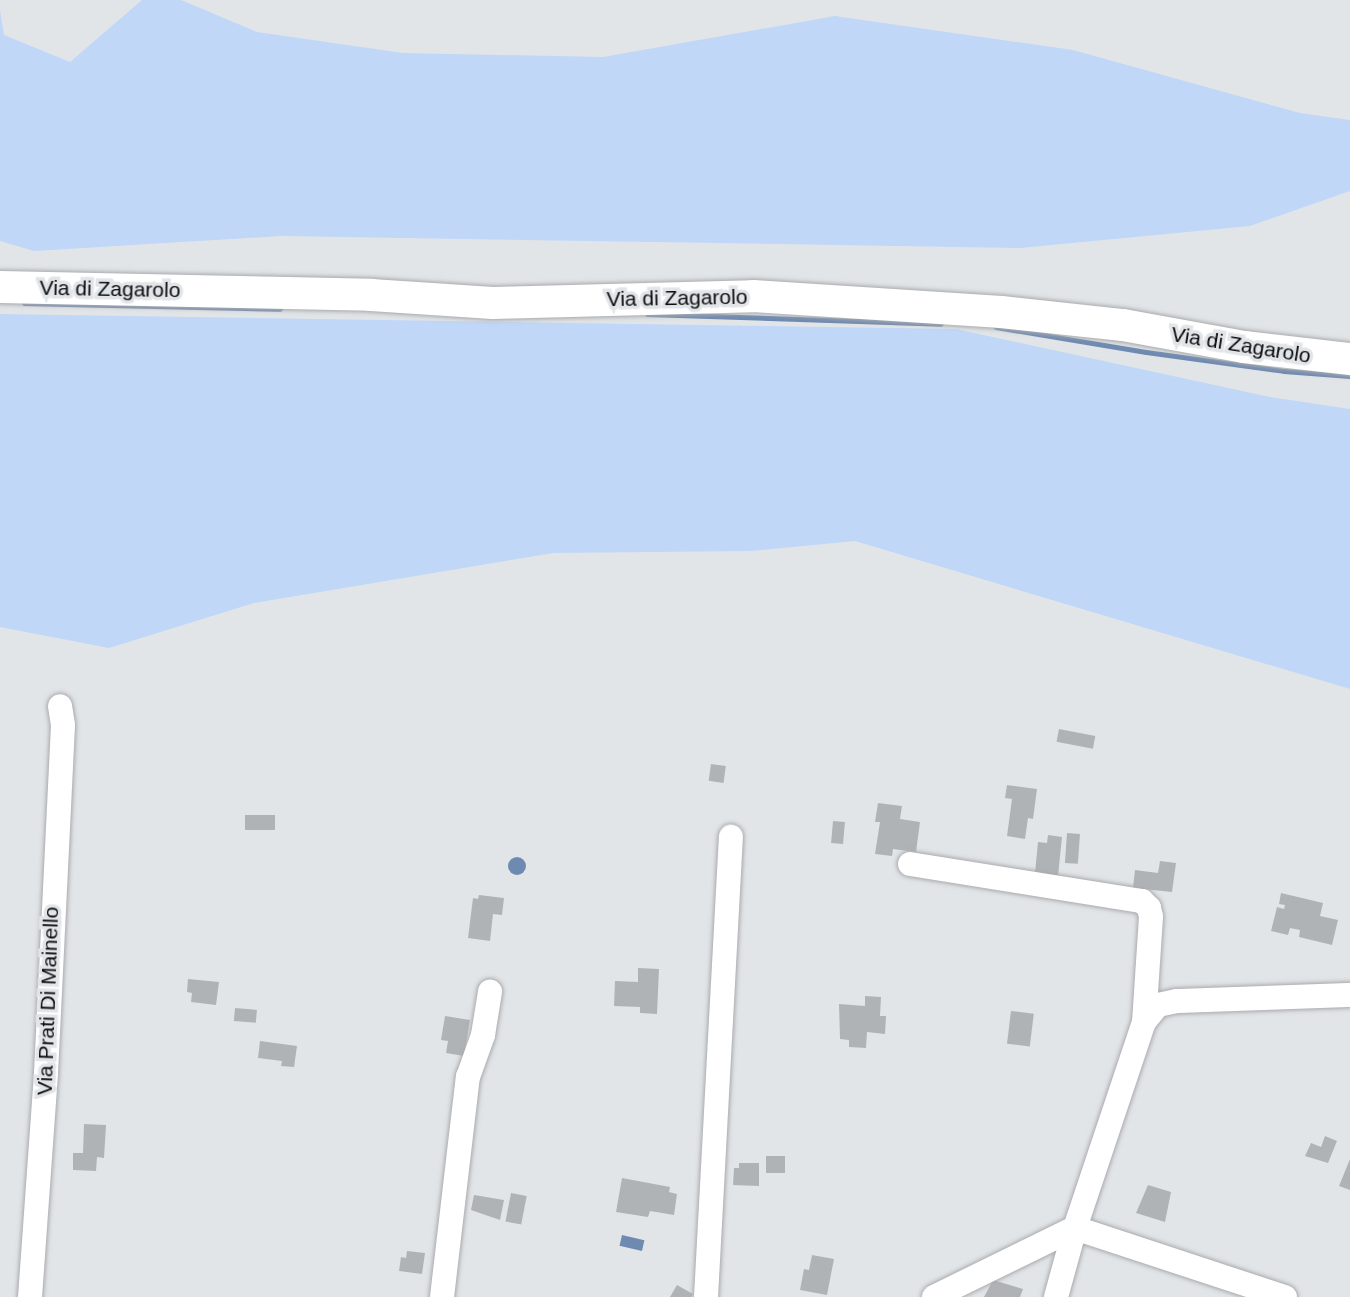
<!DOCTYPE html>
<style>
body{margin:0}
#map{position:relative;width:1350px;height:1297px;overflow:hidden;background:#e2e5e8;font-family:Helvetica,sans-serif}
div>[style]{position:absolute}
.green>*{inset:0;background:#c0d7f8}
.water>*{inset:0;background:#6f8ab1;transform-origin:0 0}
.round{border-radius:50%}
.stream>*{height:5px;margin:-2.5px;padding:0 2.5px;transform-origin:2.5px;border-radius:2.5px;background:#6f8ab1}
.building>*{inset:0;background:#b0b3b6;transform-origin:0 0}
.roads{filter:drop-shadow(0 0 2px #a9abae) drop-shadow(0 0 2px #a9abae)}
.minor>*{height:24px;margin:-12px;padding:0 12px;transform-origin:12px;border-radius:12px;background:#fff}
.major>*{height:32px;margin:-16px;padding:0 16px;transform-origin:16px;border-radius:16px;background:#fff}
span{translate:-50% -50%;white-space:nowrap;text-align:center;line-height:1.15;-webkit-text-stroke:7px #e2e5e8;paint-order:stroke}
.street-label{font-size:21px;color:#0b0b0d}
</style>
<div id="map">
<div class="green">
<div style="clip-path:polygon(142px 0,181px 0,257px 32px,403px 53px,603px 57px,835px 16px,1073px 50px,1300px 113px,1350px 120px,1350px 191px,1250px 226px,1020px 248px,281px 236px,34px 251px,0 241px,0 10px,4px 35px,70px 62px)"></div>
<div style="clip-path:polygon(0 314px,956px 329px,1270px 397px,1350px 409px,1350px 689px,855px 541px,751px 551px,553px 553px,254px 603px,109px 648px,0 627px)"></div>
</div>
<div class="water">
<div class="round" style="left:508px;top:857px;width:18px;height:18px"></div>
<div style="left:622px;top:1235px;width:23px;height:11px;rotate:13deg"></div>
</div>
<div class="stream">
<div style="left:24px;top:303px;width:256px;rotate:1.3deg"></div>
<div style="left:647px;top:314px;width:294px;rotate:1.9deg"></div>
<div style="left:996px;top:327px;width:152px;rotate:9.5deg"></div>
<div style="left:1146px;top:352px;width:139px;rotate:7.8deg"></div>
<div style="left:1284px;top:371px;width:66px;rotate:4.3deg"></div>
</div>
<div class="building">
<div style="left:1059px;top:729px;width:37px;height:13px;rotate:11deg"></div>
<div style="left:711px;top:764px;width:15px;height:17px;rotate:8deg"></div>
<div style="clip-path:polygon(1007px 785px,1037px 789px,1033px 819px,1028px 818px,1025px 839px,1007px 836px,1012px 799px,1005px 798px)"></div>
<div style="clip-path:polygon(878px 803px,902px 806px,900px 819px,920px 822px,916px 852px,893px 849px,892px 856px,875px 854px,880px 822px,875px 822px)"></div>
<div style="left:245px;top:815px;width:30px;height:15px"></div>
<div style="left:833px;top:821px;width:12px;height:22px;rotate:5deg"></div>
<div style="left:1067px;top:833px;width:13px;height:30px;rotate:4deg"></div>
<div style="clip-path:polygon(1048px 835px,1062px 837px,1058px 876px,1035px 873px,1038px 842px,1047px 843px)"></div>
<div style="clip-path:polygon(1160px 861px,1176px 863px,1172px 892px,1133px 888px,1135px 870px,1158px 873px)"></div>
<div style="clip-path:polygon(1281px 893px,1323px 903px,1320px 916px,1338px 920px,1332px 945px,1299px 937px,1300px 930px,1290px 928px,1288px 935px,1271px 931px,1277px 907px,1284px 909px,1285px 905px,1279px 904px)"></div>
<div style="clip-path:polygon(479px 895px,504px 898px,502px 915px,493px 914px,490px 941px,468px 938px,473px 898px,478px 899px)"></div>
<div style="clip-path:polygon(638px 968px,659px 969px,657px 1014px,640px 1013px,640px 1007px,614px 1006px,615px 981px,638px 982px)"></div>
<div style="clip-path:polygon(188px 979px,219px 982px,216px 1005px,191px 1002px,192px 993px,187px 992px)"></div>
<div style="clip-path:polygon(865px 996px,881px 997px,880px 1016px,886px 1016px,885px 1034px,867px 1032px,866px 1048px,849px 1047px,849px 1040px,840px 1039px,839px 1004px,865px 1006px)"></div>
<div style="left:235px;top:1008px;width:22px;height:13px;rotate:5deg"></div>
<div style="left:1011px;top:1011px;width:23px;height:33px;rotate:7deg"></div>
<div style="clip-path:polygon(445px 1016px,470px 1020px,464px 1056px,446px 1053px,448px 1041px,441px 1040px)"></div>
<div style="clip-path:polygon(260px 1041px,297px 1046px,294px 1067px,281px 1066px,282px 1061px,258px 1058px)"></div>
<div style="clip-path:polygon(84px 1124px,106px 1125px,104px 1158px,97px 1157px,96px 1171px,73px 1170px,73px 1153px,83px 1153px)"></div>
<div style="clip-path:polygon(1325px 1136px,1337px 1141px,1328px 1163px,1305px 1156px,1311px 1143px,1321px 1147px)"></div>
<div style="left:766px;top:1156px;width:19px;height:17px"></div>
<div style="clip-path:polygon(1350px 1159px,1350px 1190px,1339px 1186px)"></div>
<div style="clip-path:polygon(739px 1163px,759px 1163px,759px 1186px,733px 1185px,734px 1168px,739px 1168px)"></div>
<div style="clip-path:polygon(622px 1178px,670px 1187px,669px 1192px,677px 1194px,674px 1215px,650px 1211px,648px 1217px,616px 1212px)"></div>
<div style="clip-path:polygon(1148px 1185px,1171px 1192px,1165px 1222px,1136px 1213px)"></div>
<div style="left:511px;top:1193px;width:16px;height:29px;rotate:11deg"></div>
<div style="clip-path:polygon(474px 1195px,504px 1200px,500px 1220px,471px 1210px)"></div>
<div style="clip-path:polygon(407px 1251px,425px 1253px,422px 1274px,399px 1271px,401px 1257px,406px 1258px)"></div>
<div style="clip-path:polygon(812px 1255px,834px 1259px,827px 1295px,800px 1290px,804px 1269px,809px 1270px)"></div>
<div style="clip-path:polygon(993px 1280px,1023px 1289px,1020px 1297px,984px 1297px)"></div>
<div style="clip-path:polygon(677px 1285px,693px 1294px,691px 1297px,670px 1297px)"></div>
</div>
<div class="roads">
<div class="minor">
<div style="left:910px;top:864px;width:235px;rotate:9.1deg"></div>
<div style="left:1142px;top:901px;width:10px;rotate:45deg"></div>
<div style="left:1149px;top:908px;width:9px;rotate:77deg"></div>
<div style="left:1151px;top:917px;width:105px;rotate:93.8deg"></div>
<div style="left:30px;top:1297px;width:225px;rotate:-85.9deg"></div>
<div style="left:46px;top:1073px;width:348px;rotate:-87.2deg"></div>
<div style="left:63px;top:725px;width:19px;rotate:-99deg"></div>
<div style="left:442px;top:1297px;width:222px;rotate:-83.3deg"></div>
<div style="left:468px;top:1077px;width:45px;rotate:-70.3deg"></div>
<div style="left:483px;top:1035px;width:44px;rotate:-80.8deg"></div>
<div style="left:706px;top:1297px;width:461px;rotate:-86.9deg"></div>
<div style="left:934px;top:1297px;width:157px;rotate:-26.1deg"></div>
<div style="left:1075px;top:1228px;width:217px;rotate:-71.5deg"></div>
<div style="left:1144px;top:1022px;width:22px;rotate:-51deg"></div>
<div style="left:1158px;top:1005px;width:19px;rotate:-12deg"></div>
<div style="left:1177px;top:1001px;width:173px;rotate:-2deg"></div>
<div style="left:1056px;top:1297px;width:72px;rotate:-74.6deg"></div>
<div style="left:1075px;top:1228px;width:221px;rotate:18.2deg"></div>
</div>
<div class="major">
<div style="left:0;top:287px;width:371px;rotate:1.2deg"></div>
<div style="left:371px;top:295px;width:122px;rotate:3.8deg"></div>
<div style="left:493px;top:303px;width:260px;rotate:-1.5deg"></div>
<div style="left:753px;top:296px;width:249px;rotate:3.7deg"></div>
<div style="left:1001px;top:312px;width:123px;rotate:6.1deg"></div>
<div style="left:1123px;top:325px;width:123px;rotate:10.3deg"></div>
<div style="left:1244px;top:347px;width:107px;rotate:6.5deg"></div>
</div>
</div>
<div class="street-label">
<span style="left:110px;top:289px;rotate:1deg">Via di Zagarolo</span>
<span style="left:677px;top:298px;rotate:-1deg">Via di Zagarolo</span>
<span style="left:1241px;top:345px;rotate:9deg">Via di Zagarolo</span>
<span style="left:48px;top:1001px;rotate:-88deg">Via Prati Di Mainello</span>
</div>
</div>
